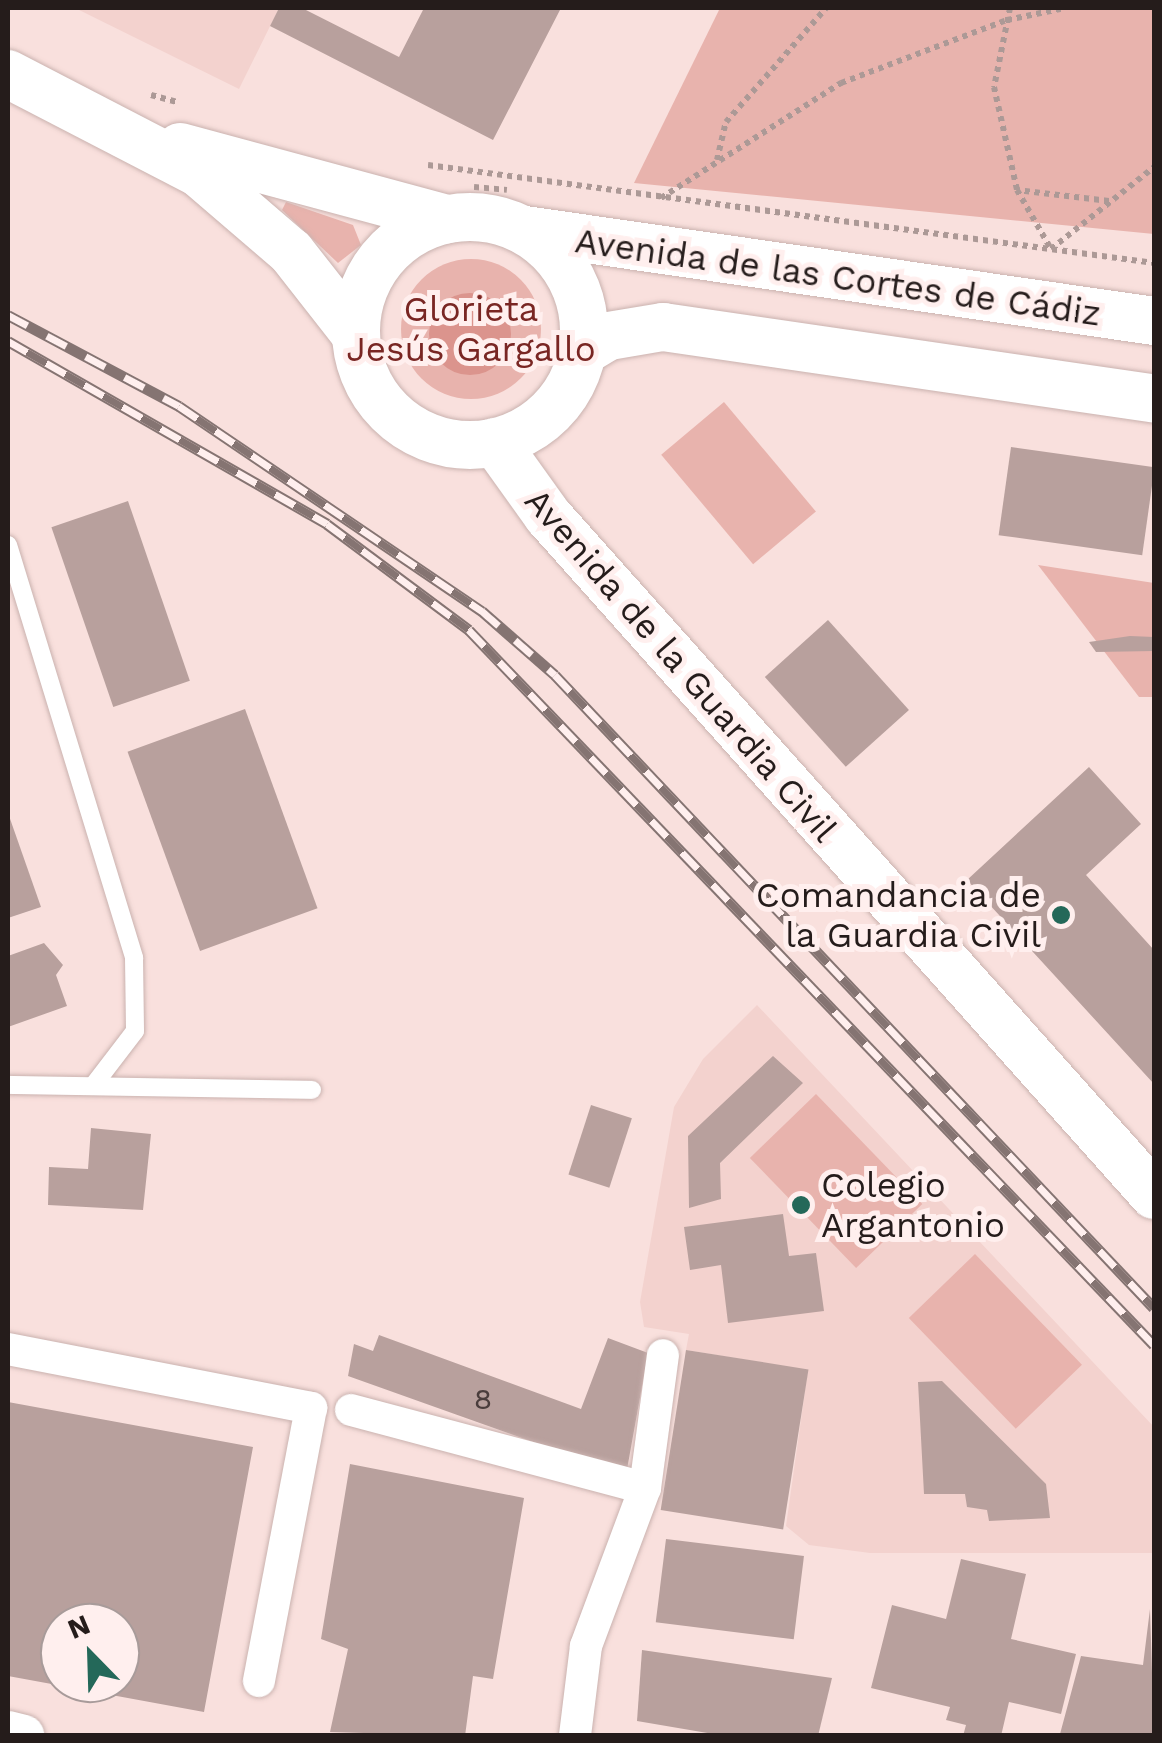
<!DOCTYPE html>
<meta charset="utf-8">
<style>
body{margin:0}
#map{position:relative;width:1162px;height:1743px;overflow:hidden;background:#f9e0dd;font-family:"Work Sans",sans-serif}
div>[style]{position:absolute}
.built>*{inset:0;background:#f3d2ce}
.green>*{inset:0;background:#e8b3ad;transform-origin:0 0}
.round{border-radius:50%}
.water>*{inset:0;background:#db948d}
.building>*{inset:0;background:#b8a09d;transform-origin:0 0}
.path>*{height:6px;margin-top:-3px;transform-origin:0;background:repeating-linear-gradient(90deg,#ac9996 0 5px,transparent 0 10px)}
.roads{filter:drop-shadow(0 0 2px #cab2af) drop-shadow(0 0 2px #cab2af)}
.service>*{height:18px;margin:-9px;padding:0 9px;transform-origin:9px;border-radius:9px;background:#fff}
.minor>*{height:32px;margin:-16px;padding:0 16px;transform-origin:16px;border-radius:16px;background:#fff}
.tertiary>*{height:42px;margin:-21px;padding:0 21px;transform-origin:21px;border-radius:21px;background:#fff}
.secondary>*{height:48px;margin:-24px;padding:0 24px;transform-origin:24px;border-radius:24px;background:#fff}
.secondary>.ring{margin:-24px;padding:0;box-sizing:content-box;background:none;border:48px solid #fff;border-radius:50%}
.rail>*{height:11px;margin-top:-5.5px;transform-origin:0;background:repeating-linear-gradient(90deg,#ffefee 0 22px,#857472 0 44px);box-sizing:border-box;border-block:2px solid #857472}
.dots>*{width:28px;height:28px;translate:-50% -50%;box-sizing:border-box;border:5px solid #ffefee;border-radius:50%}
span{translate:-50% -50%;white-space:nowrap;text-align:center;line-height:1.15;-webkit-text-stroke:10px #ffefee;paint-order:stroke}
.number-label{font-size:30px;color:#4a3d3c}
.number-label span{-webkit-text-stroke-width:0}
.street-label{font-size:35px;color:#251c1b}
.park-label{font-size:35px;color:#792623}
.poi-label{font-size:35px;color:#251c1b}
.right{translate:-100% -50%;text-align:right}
.left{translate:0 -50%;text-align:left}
.frame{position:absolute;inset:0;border:10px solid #251c1b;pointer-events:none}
.north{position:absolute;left:40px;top:1603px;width:100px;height:100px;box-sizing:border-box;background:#ffefee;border:2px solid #a89b9a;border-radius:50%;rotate:337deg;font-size:28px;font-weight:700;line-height:40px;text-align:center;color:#251c1b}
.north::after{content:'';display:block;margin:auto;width:35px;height:45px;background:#246859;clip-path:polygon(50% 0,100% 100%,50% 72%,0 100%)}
</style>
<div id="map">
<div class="built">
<div style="clip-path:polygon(75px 8px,279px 8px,239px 89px)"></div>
<div style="clip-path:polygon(757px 1005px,1154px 1427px,1154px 1553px,870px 1553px,809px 1545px,786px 1526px,808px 1370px,686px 1350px,689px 1334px,644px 1327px,640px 1302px,674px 1107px,703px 1059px)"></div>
</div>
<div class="green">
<div style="clip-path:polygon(720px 8px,1154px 8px,1154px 234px,634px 183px)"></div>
<div style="clip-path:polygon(286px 202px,353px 225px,361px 245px,338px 263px,282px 210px)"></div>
<div class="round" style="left:401px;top:259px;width:140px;height:140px"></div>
<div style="left:724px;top:402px;width:143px;height:82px;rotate:50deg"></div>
<div style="clip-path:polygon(1038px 565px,1154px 583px,1154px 697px,1139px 697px)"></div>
<div style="left:816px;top:1094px;width:153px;height:92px;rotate:46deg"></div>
<div style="left:975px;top:1254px;width:154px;height:92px;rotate:46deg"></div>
</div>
<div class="water">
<div class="round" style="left:429px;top:293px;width:82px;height:82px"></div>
</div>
<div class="building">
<div style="clip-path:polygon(279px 8px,302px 8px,399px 57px,424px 8px,561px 8px,493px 140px,270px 26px)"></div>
<div style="left:1011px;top:447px;width:145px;height:89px;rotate:8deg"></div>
<div style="left:128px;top:501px;width:190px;height:81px;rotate:71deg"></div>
<div style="left:828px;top:620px;width:121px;height:85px;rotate:48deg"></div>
<div style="clip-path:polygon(1130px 636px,1154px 637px,1154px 651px,1096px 652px,1089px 642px)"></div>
<div style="left:245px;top:709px;width:212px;height:125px;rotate:70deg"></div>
<div style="clip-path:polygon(1089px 767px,1141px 824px,1086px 875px,1154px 950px,1154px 1084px,967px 880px)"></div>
<div style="clip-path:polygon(8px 813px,41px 907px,8px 918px)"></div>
<div style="clip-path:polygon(44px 943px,63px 965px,56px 975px,67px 1006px,8px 1027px,8px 956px)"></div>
<div style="clip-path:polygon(773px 1056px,803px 1083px,720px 1163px,721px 1199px,689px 1208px,688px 1136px)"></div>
<div style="left:591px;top:1105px;width:43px;height:73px;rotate:18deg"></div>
<div style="clip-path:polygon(91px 1128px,151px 1134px,143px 1210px,48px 1205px,49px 1167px,88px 1169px)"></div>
<div style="clip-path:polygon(783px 1214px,789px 1256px,816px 1253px,824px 1311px,728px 1323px,721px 1265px,690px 1270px,684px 1227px)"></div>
<div style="clip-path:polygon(379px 1335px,581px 1409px,608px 1338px,648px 1353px,626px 1475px,348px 1376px,354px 1344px,373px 1351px)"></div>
<div style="left:686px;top:1350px;width:124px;height:162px;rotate:9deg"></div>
<div style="clip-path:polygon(942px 1381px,1046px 1484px,1050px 1518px,989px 1521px,987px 1510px,967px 1507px,965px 1494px,924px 1494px,918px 1382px)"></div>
<div style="clip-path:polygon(evenodd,8px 1402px,253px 1447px,204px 1712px,8px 1676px,8px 1402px,60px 1623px,120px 1623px,120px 1683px,60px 1683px,60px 1623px)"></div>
<div style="clip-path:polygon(350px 1464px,524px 1498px,493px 1679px,473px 1676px,465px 1736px,330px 1732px,348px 1649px,321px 1639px)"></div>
<div style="left:666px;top:1539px;width:139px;height:84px;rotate:7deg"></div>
<div style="clip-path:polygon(961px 1559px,1026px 1574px,1011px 1639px,1076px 1654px,1061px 1714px,1009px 1702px,1001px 1736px,963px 1736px,966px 1725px,946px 1720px,950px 1707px,871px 1688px,892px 1605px,946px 1619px)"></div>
<div style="clip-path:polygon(1150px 1609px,1154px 1736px,1060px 1734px,1081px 1656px,1143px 1665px)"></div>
<div style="clip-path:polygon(642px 1650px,832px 1678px,818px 1736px,725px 1736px,637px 1721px)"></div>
</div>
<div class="path">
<div style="left:1010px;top:8px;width:81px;rotate:101.4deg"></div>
<div style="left:994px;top:87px;width:106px;rotate:77.4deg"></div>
<div style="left:151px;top:95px;width:28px;rotate:15deg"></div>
<div style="left:717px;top:160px;width:39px;rotate:-77deg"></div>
<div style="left:726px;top:122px;width:152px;rotate:-48.7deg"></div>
<div style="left:428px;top:165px;width:733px;rotate:7.69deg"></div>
<div style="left:474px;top:187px;width:33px;rotate:5deg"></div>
<div style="left:661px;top:198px;width:214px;rotate:-32.6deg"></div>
<div style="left:841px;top:83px;width:178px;rotate:-20.8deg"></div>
<div style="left:1007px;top:20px;width:59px;rotate:-11.7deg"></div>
<div style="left:1109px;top:201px;width:93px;rotate:-173.2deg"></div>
<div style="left:1017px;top:190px;width:68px;rotate:60deg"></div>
<div style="left:1051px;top:249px;width:132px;rotate:-38.5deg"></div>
</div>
<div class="roads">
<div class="service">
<div style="left:8px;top:545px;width:432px;rotate:73deg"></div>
<div style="left:134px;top:958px;width:73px;rotate:89.2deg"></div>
<div style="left:135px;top:1031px;width:69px;rotate:127.4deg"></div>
<div style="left:8px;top:1085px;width:304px;rotate:0.9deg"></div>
</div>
<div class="minor">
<div style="left:8px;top:1349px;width:309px;rotate:11deg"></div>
<div style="left:311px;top:1408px;width:278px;rotate:100.8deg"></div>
<div style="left:351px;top:1410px;width:304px;rotate:14.9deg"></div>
<div style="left:645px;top:1488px;width:169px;rotate:110.5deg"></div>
<div style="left:586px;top:1646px;width:91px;rotate:97deg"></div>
<div style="left:645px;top:1488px;width:134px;rotate:-82.3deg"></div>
</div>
<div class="tertiary">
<div style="left:8px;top:1732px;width:16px;rotate:14deg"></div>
</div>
<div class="secondary">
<div style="left:8px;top:74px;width:215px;rotate:27.4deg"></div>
<div style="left:199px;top:173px;width:121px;rotate:40.7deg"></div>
<div style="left:291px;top:252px;width:105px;rotate:51.9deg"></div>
<div style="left:180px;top:147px;width:277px;rotate:15.1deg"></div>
<div class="ring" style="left:356px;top:217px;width:180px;height:180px"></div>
<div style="left:525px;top:230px;width:636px;rotate:8.23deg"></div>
<div style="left:582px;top:352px;width:31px;rotate:-31deg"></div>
<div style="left:609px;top:336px;width:55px;rotate:-9.5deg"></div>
<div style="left:663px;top:327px;width:496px;rotate:8.3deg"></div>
<div style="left:495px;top:442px;width:91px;rotate:54.4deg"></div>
<div style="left:548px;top:516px;width:910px;rotate:48.25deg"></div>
</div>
</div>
<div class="rail">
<div style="left:8px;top:315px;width:194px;rotate:28deg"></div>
<div style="left:179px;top:406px;width:366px;rotate:34.1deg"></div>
<div style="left:482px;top:611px;width:97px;rotate:41.2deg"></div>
<div style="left:555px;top:675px;width:871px;rotate:46.58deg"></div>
<div style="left:8px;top:341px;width:368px;rotate:29.8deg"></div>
<div style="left:327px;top:524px;width:177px;rotate:36.7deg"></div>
<div style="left:469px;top:630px;width:990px;rotate:46.23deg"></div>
</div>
<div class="dots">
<div style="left:1061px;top:915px;background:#246859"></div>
<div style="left:801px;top:1205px;background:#246859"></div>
</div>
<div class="number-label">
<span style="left:483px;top:1399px">8</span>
</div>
<div class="street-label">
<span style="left:838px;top:277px;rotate:8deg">Avenida de las Cortes de Cádiz</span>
<span style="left:681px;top:665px;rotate:49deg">Avenida de la Guardia Civil</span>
</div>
<div class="park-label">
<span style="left:471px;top:329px">Glorieta<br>Jesús Gargallo</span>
</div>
<div class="poi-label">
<span class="right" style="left:1041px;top:915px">Comandancia de<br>la Guardia Civil</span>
<span class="left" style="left:821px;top:1205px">Colegio<br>Argantonio</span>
</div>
<div class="frame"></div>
<div class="north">N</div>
</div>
